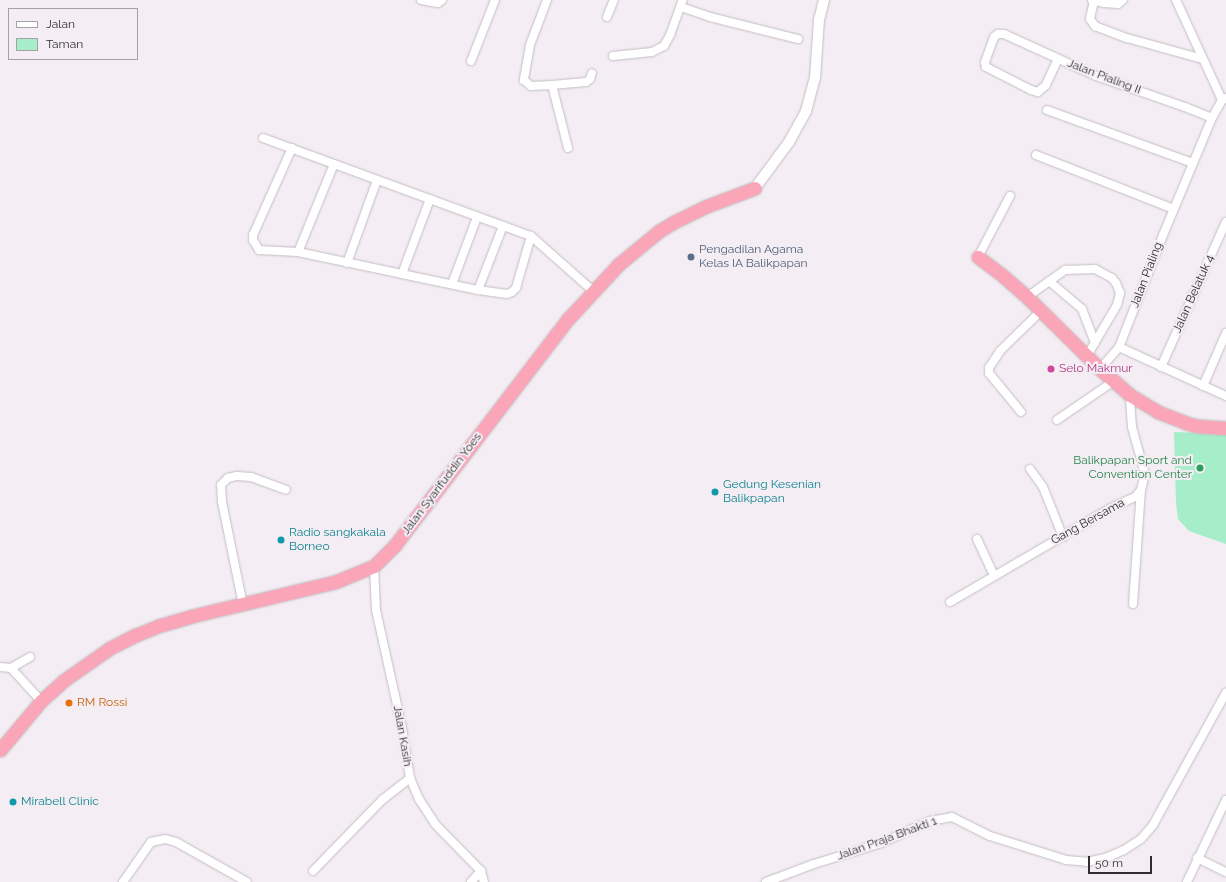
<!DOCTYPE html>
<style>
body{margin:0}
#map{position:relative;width:1226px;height:882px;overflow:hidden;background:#f4eef4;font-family:Raleway,sans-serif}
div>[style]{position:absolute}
.green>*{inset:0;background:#a6edc9}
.roads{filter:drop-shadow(0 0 1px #c3bdc3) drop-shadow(0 0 1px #c3bdc3)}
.minor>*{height:8px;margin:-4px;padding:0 4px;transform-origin:4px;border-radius:4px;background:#fff}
.tertiary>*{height:10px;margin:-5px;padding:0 5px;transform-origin:5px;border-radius:5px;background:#fff}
.trunk>*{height:13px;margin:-6.5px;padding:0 6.5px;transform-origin:6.5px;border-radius:6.5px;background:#fba6b8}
.dots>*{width:11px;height:11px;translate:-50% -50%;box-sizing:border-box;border:2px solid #f4eef4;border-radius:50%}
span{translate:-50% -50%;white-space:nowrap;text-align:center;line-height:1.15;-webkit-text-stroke:4px #f4eef4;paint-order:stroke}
.street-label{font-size:12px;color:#2f2d2f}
.service-label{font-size:12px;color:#4e5e75}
.left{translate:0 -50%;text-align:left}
.hotel-label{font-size:12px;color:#b23c85}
.leisure-label{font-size:12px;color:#27864d}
.right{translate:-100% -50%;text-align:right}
.culture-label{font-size:12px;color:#0d838f}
.food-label{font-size:12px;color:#c56008}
.legend{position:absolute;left:8px;top:8px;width:130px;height:52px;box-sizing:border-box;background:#f4eef4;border:1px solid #a5a1a5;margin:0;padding:5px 7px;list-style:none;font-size:12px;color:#2f2d2f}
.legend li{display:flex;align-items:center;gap:8px;height:20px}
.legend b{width:20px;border:1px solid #a5a1a5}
.scale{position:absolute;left:1088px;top:856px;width:64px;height:18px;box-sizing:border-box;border:2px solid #2f2d2f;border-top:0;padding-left:5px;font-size:12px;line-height:14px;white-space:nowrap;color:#2f2d2f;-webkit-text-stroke:3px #f4eef4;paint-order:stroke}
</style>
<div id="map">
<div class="green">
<div style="clip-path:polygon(1174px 432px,1226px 434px,1226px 544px,1189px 531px,1178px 519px,1176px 503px)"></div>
</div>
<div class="roads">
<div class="minor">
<div style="left:421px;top:0;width:17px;rotate:10deg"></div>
<div style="left:438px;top:3px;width:5px;rotate:-37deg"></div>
<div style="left:547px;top:0;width:48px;rotate:110.7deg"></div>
<div style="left:530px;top:45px;width:36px;rotate:100deg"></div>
<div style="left:524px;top:80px;width:9px;rotate:41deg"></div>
<div style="left:531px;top:86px;width:21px;rotate:-3deg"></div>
<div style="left:552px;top:85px;width:34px;rotate:-5deg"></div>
<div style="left:586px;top:82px;width:5px;rotate:-37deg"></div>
<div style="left:590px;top:79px;width:6px;rotate:-72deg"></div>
<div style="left:1092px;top:0;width:12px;rotate:14deg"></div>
<div style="left:1104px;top:3px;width:14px;rotate:4deg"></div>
<div style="left:1118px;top:4px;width:6px;rotate:-39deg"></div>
<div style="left:1176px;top:0;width:110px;rotate:65.3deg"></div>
<div style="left:1094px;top:1px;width:18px;rotate:103deg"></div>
<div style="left:1090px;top:19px;width:9px;rotate:54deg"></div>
<div style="left:1095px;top:26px;width:34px;rotate:21deg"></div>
<div style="left:1127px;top:38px;width:78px;rotate:15.6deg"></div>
<div style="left:681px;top:7px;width:31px;rotate:19deg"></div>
<div style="left:710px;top:17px;width:91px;rotate:14deg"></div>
<div style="left:607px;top:17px;width:18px;rotate:-68deg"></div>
<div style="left:613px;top:56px;width:39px;rotate:-6deg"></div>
<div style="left:652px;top:52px;width:13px;rotate:-27deg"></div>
<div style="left:664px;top:46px;width:13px;rotate:-61deg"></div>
<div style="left:670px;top:35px;width:37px;rotate:-70deg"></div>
<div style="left:1058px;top:59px;width:29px;rotate:115deg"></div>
<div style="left:1046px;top:85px;width:11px;rotate:139deg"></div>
<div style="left:1038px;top:92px;width:7px;rotate:-164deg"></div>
<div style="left:1031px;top:90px;width:51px;rotate:-152.9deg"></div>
<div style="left:986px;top:67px;width:5px;rotate:-101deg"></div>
<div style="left:985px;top:62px;width:27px;rotate:-70deg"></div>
<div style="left:994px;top:37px;width:5px;rotate:-37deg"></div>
<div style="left:998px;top:34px;width:6px"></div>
<div style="left:1004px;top:34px;width:101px;rotate:24.5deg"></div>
<div style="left:1096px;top:76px;width:94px;rotate:19.2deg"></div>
<div style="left:1185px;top:107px;width:29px;rotate:22deg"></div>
<div style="left:471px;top:61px;width:66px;rotate:-68.5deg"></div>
<div style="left:552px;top:85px;width:65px;rotate:75.7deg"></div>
<div style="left:1226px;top:98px;width:4px;rotate:153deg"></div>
<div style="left:1222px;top:100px;width:21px;rotate:119deg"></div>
<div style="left:1212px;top:118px;width:127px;rotate:112.7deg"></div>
<div style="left:1163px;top:235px;width:120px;rotate:111.4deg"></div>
<div style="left:1119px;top:347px;width:118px;rotate:24.6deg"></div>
<div style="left:1047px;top:110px;width:155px;rotate:20deg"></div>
<div style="left:263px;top:138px;width:285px;rotate:20.1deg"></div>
<div style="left:531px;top:236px;width:83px;rotate:41.6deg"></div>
<div style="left:292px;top:148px;width:95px;rotate:114.1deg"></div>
<div style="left:253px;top:235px;width:5px;rotate:90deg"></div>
<div style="left:253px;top:240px;width:12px;rotate:59deg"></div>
<div style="left:259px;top:250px;width:39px;rotate:3deg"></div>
<div style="left:1036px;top:155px;width:148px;rotate:21.4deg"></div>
<div style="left:334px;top:164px;width:95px;rotate:112.2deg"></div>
<div style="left:298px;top:252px;width:106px;rotate:11.9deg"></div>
<div style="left:430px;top:199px;width:80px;rotate:110.5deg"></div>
<div style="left:402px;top:274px;width:78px;rotate:11.9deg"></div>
<div style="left:478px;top:290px;width:29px;rotate:8deg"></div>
<div style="left:507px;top:294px;width:5px;rotate:-22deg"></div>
<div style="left:512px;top:292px;width:6px;rotate:-45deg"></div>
<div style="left:516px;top:288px;width:54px;rotate:-73.9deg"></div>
<div style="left:978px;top:257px;width:69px;rotate:-62.3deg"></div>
<div style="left:347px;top:263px;width:88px;rotate:-70.1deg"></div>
<div style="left:1049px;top:281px;width:43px;rotate:40.3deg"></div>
<div style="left:1082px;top:309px;width:36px;rotate:69deg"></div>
<div style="left:452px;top:284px;width:72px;rotate:-69.5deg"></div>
<div style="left:478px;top:290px;width:69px;rotate:-68.7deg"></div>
<div style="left:1027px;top:297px;width:47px;rotate:-35.4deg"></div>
<div style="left:1065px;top:270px;width:30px;rotate:-2deg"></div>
<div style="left:1095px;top:269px;width:19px;rotate:28deg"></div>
<div style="left:1112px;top:278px;width:6px;rotate:51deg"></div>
<div style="left:1116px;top:283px;width:11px;rotate:68deg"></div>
<div style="left:1120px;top:293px;width:12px;rotate:104deg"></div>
<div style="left:1117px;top:305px;width:59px;rotate:120.5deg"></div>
<div style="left:1161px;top:367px;width:159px;rotate:-65.9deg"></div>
<div style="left:1100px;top:369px;width:29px;rotate:-49deg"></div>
<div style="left:1203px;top:386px;width:58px;rotate:-66.5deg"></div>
<div style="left:1021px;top:412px;width:50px;rotate:-129.4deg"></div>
<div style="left:989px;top:373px;width:5px;rotate:-90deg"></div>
<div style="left:989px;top:368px;width:20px;rotate:-57deg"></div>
<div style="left:1000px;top:351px;width:57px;rotate:-44.3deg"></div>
<div style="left:1057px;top:420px;width:69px;rotate:-34.4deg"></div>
<div style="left:1030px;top:469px;width:22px;rotate:54deg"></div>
<div style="left:1043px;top:487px;width:54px;rotate:68.2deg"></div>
<div style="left:977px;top:539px;width:40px;rotate:65deg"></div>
<div style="left:374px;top:566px;width:44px;rotate:87.4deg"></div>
<div style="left:376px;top:610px;width:120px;rotate:77.5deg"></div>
<div style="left:402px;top:727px;width:52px;rotate:81.1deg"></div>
<div style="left:410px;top:778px;width:23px;rotate:67deg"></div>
<div style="left:419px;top:799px;width:30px;rotate:57deg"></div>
<div style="left:435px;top:824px;width:66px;rotate:45.6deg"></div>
<div style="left:481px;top:871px;width:11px;rotate:75deg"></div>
<div style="left:950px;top:602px;width:186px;rotate:-30.3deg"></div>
<div style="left:1111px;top:508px;width:26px;rotate:-25deg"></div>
<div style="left:1135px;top:497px;width:9px;rotate:-49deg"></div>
<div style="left:1141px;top:490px;width:16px;rotate:-76deg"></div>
<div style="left:1145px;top:474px;width:49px;rotate:-105.5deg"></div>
<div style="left:1132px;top:427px;width:32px;rotate:-94deg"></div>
<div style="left:1133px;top:604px;width:114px;rotate:-86deg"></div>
<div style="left:243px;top:605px;width:105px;rotate:-101.5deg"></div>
<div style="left:222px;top:502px;width:17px;rotate:-93deg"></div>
<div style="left:221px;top:485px;width:10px;rotate:-45deg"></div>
<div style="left:228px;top:478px;width:9px;rotate:-13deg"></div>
<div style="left:237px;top:476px;width:14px;rotate:4deg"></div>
<div style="left:251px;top:477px;width:37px;rotate:20deg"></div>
<div style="left:0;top:667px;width:11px;rotate:5deg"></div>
<div style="left:11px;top:668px;width:45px;rotate:47.7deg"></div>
<div style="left:11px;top:668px;width:22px;rotate:-30deg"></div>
<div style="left:1197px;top:858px;width:32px;rotate:26deg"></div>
<div style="left:313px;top:871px;width:99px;rotate:-45.8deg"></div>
<div style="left:382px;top:800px;width:36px;rotate:-38deg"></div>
<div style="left:123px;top:882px;width:49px;rotate:-55deg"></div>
<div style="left:151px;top:842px;width:14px;rotate:-12deg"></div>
<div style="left:165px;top:839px;width:11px;rotate:15deg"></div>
<div style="left:176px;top:842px;width:81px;rotate:29.4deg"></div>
<div style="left:471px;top:882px;width:15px;rotate:-48deg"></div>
<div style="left:766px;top:882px;width:51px;rotate:-20.6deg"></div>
<div style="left:814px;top:864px;width:70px;rotate:-17.4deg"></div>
<div style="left:881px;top:843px;width:54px;rotate:-24.2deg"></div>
<div style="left:930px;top:821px;width:22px;rotate:-10deg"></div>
<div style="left:952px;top:817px;width:42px;rotate:26.6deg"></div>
<div style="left:990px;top:836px;width:80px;rotate:17.5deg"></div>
<div style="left:1066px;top:860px;width:21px;rotate:5deg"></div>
<div style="left:1087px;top:862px;width:22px;rotate:-13deg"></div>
<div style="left:1108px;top:857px;width:17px;rotate:-24deg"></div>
<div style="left:1124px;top:850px;width:20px;rotate:-33deg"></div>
<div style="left:1141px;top:839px;width:18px;rotate:-49deg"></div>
<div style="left:1153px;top:825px;width:151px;rotate:-61.1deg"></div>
<div style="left:1187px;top:882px;width:91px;rotate:-64.6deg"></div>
</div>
<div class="tertiary">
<div style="left:755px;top:188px;width:57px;rotate:-53.5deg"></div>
<div style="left:789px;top:142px;width:35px;rotate:-61deg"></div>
<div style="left:806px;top:111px;width:34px;rotate:-75deg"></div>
<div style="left:815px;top:78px;width:58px;rotate:-86.1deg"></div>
<div style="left:819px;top:20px;width:21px;rotate:-76deg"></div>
</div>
<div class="trunk">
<div style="left:978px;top:257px;width:31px;rotate:37deg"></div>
<div style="left:1003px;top:276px;width:32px;rotate:41deg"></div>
<div style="left:1027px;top:297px;width:103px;rotate:44.6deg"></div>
<div style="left:1100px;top:369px;width:40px;rotate:41deg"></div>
<div style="left:1130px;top:395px;width:33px;rotate:31deg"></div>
<div style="left:1158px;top:412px;width:30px;rotate:21deg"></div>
<div style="left:1186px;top:423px;width:11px;rotate:15deg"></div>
<div style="left:1197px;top:426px;width:29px;rotate:4deg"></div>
<div style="left:0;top:750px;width:64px;rotate:-50.1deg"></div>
<div style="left:41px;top:701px;width:30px;rotate:-42deg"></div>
<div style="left:63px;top:681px;width:57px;rotate:-35.1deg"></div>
<div style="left:110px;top:648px;width:29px;rotate:-27deg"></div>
<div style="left:136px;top:635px;width:24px;rotate:-22deg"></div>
<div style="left:158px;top:626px;width:35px;rotate:-16deg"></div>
<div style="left:192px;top:616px;width:147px;rotate:-13.4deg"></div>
<div style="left:335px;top:582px;width:42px;rotate:-22.3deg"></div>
<div style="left:374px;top:566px;width:30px;rotate:-45deg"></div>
<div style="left:395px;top:545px;width:285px;rotate:-52.6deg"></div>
<div style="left:568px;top:319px;width:75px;rotate:-47.2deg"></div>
<div style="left:619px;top:264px;width:52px;rotate:-39.5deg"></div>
<div style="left:659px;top:231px;width:17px;rotate:-31deg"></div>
<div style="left:674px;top:222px;width:37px;rotate:-26deg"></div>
<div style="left:707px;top:206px;width:51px;rotate:-20.6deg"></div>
</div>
</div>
<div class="dots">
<div style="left:691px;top:257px;background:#5c6f8a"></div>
<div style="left:1051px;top:369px;background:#d1479c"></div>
<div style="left:1200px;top:468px;background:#2e9e5b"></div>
<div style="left:715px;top:492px;background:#0f9aa8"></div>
<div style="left:281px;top:540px;background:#0f9aa8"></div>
<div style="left:69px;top:703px;background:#e8710a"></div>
<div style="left:13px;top:802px;background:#0f9aa8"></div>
</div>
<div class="street-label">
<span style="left:1104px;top:77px;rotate:21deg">Jalan Pialing II</span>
<span style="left:1147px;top:275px;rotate:-69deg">Jalan Pialing</span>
<span style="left:1194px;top:294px;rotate:-66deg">Jalan Belatuk 4</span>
<span style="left:442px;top:484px;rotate:-53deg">Jalan Syarifuddin Yoes</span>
<span style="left:1088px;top:522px;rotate:-29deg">Gang Bersama</span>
<span style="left:402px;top:736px;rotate:80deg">Jalan Kasih</span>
<span style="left:887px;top:839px;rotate:-20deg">Jalan Praja Bhakti 1</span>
</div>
<div class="service-label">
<span class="left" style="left:699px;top:257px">Pengadilan Agama<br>Kelas IA Balikpapan</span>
</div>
<div class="hotel-label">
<span class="left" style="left:1059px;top:369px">Selo Makmur</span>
</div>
<div class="leisure-label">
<span class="right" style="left:1192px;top:468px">Balikpapan Sport and<br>Convention Center</span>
</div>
<div class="culture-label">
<span class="left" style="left:723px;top:492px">Gedung Kesenian<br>Balikpapan</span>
<span class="left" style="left:289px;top:540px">Radio sangkakala<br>Borneo</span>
<span class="left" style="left:21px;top:802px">Mirabell Clinic</span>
</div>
<div class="food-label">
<span class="left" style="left:77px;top:703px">RM Rossi</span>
</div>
<ul class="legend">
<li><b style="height:5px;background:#fff"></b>Jalan</li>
<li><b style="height:11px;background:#a6edc9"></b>Taman</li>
</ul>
<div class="scale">50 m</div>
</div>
